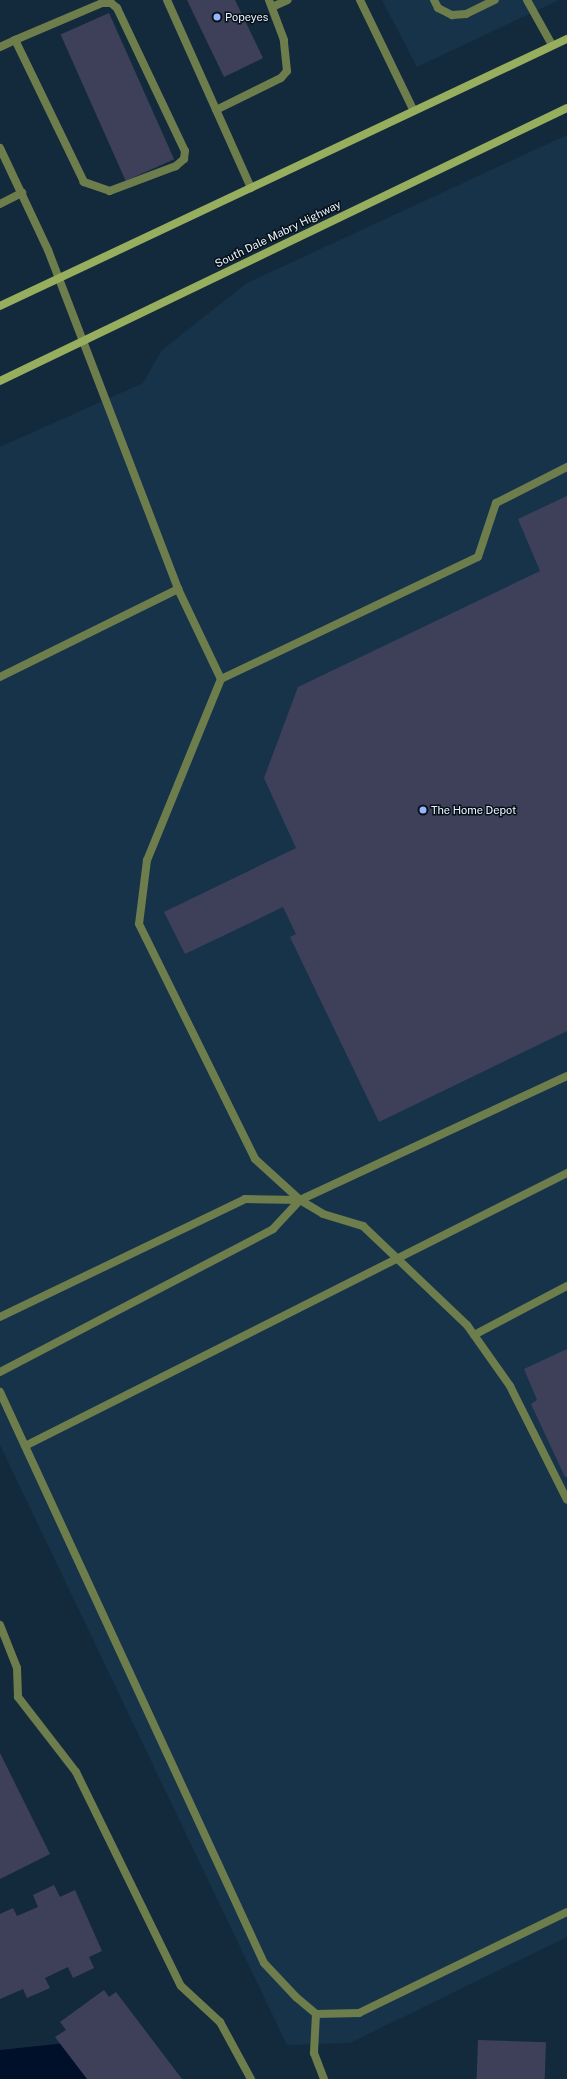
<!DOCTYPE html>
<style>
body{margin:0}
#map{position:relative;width:567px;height:2079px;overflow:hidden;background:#132a3c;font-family:"Public Sans",sans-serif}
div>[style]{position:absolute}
.built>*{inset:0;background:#16334a}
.water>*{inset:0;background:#00102b}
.building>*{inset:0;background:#3e405a;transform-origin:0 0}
.service>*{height:8px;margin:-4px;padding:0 4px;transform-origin:4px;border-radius:4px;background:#6e7d4c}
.minor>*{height:8px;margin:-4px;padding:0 4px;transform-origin:4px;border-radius:4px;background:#6e7d4c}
.secondary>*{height:8px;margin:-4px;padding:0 4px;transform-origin:4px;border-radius:4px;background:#96ae5d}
.dots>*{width:11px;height:11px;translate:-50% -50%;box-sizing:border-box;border:2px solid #081119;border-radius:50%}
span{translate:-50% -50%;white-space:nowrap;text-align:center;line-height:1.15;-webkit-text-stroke:3px #081119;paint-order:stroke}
.poi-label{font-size:11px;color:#eaf5ff}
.left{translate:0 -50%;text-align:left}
.street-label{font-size:11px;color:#eaf5ff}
</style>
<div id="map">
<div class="built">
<div style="clip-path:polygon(382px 0,559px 0,417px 67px)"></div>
<div style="clip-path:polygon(567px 135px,567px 1937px,350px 2043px,287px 2045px,0 1445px,0 447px,143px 383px,162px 350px,247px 283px)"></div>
</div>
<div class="water">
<div style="clip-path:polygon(104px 2039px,121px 2079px,0 2079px,0 2050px)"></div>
</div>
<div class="building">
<div style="clip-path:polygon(187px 0,235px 0,263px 58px,224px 77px)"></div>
<div style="left:109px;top:13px;width:160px;height:53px;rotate:66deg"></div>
<div style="clip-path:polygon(567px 496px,567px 1031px,379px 1122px,290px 937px,296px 934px,283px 907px,185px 954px,164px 912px,296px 848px,264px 778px,298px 687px,540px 571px,518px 519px)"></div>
<div style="clip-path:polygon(567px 1349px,567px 1477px,565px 1477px,531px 1404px,537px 1400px,524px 1369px)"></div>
<div style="clip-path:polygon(0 1753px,50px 1854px,0 1879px)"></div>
<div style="clip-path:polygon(54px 1885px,60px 1897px,75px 1890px,102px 1951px,89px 1957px,94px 1968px,73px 1978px,68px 1967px,45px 1978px,50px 1988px,27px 1998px,23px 1989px,0 1999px,0 1914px,13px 1908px,17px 1916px,38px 1907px,33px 1895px)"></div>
<div style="clip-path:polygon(104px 1990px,109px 1997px,116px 1992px,182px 2079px,87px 2079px,55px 2037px,66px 2030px,60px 2022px)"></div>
<div style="left:478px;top:2040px;width:68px;height:39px;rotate:2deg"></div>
</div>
<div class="service">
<div style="left:167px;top:0;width:206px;rotate:65.9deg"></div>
<div style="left:434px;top:0;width:9px;rotate:63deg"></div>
<div style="left:438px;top:8px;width:16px;rotate:27deg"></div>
<div style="left:452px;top:15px;width:14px;rotate:-4deg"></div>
<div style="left:466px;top:14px;width:32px;rotate:-26deg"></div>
<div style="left:527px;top:0;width:51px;rotate:60.9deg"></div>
<div style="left:272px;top:7px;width:17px;rotate:-24deg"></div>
<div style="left:0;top:47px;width:17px;rotate:-25deg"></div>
<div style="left:15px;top:40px;width:95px;rotate:-23deg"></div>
<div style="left:102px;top:3px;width:9px"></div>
<div style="left:111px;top:3px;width:8px;rotate:40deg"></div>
<div style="left:117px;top:8px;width:158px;rotate:64.6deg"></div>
<div style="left:185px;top:151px;width:8px;rotate:97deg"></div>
<div style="left:184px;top:159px;width:11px;rotate:139deg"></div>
<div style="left:176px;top:166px;width:71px;rotate:159.3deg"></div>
<div style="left:110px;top:191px;width:28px;rotate:-161deg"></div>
<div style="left:84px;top:182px;width:158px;rotate:-115.9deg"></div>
<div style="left:216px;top:110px;width:72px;rotate:-26.2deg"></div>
<div style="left:281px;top:78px;width:9px;rotate:-49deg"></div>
<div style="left:287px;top:71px;width:31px;rotate:-96deg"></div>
<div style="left:284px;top:40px;width:43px;rotate:-110.6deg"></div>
<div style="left:0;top:204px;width:25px;rotate:-27deg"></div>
<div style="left:83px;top:341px;width:266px;rotate:69deg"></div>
<div style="left:178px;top:589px;width:100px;rotate:64.5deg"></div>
<div style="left:221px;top:679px;width:196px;rotate:112.2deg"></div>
<div style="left:147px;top:860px;width:64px;rotate:97.1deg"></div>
<div style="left:139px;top:924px;width:262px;rotate:63.7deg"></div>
<div style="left:255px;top:1159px;width:61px;rotate:42.3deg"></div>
<div style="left:300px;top:1200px;width:27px;rotate:31deg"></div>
<div style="left:323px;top:1214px;width:42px;rotate:16.7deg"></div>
<div style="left:363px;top:1226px;width:144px;rotate:43.6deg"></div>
<div style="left:467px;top:1325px;width:75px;rotate:54.8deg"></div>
<div style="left:510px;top:1386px;width:127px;rotate:63.4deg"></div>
<div style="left:0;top:677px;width:199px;rotate:-26.3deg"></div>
<div style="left:221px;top:679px;width:284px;rotate:-25.4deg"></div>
<div style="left:478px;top:557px;width:57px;rotate:-71.6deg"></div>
<div style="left:496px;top:503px;width:80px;rotate:-26.9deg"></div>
<div style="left:0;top:1317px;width:272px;rotate:-25.7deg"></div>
<div style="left:245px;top:1199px;width:55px;rotate:1deg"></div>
<div style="left:474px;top:1335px;width:105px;rotate:-27.8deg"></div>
<div style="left:0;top:1372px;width:308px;rotate:-27.6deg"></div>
<div style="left:273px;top:1229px;width:40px;rotate:-47deg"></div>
<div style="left:300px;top:1200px;width:294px;rotate:-24.9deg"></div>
<div style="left:0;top:1392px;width:629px;rotate:65.19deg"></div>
<div style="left:264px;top:1963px;width:47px;rotate:46.7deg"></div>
<div style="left:296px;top:1997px;width:26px;rotate:40deg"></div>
<div style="left:316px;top:2014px;width:43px;rotate:-1.3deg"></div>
<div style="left:359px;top:2013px;width:231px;rotate:-25.9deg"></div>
<div style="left:25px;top:1446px;width:607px;rotate:-26.73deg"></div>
<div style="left:316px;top:2014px;width:39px;rotate:93deg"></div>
<div style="left:314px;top:2053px;width:28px;rotate:69deg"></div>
</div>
<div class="minor">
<div style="left:360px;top:0;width:123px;rotate:64.1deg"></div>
<div style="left:0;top:148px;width:113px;rotate:64.8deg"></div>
<div style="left:48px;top:250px;width:97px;rotate:69deg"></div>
<div style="left:0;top:1625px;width:46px;rotate:68.4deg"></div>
<div style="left:17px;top:1668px;width:29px;rotate:88deg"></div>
<div style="left:18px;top:1697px;width:95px;rotate:52.3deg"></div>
<div style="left:76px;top:1772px;width:238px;rotate:63.9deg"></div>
<div style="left:181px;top:1986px;width:53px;rotate:42.7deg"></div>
<div style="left:220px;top:2022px;width:65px;rotate:61.5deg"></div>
</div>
<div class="secondary">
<div style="left:0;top:306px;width:627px;rotate:-25.22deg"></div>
<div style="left:0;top:381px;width:629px;rotate:-25.71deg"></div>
</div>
<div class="dots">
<div style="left:217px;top:17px;background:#95b6fd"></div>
<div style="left:423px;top:810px;background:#95b6fd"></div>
</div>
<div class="poi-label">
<span class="left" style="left:225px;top:17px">Popeyes</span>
<span class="left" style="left:431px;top:810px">The Home Depot</span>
</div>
<div class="street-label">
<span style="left:278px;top:234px;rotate:-26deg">South Dale Mabry Highway</span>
</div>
</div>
